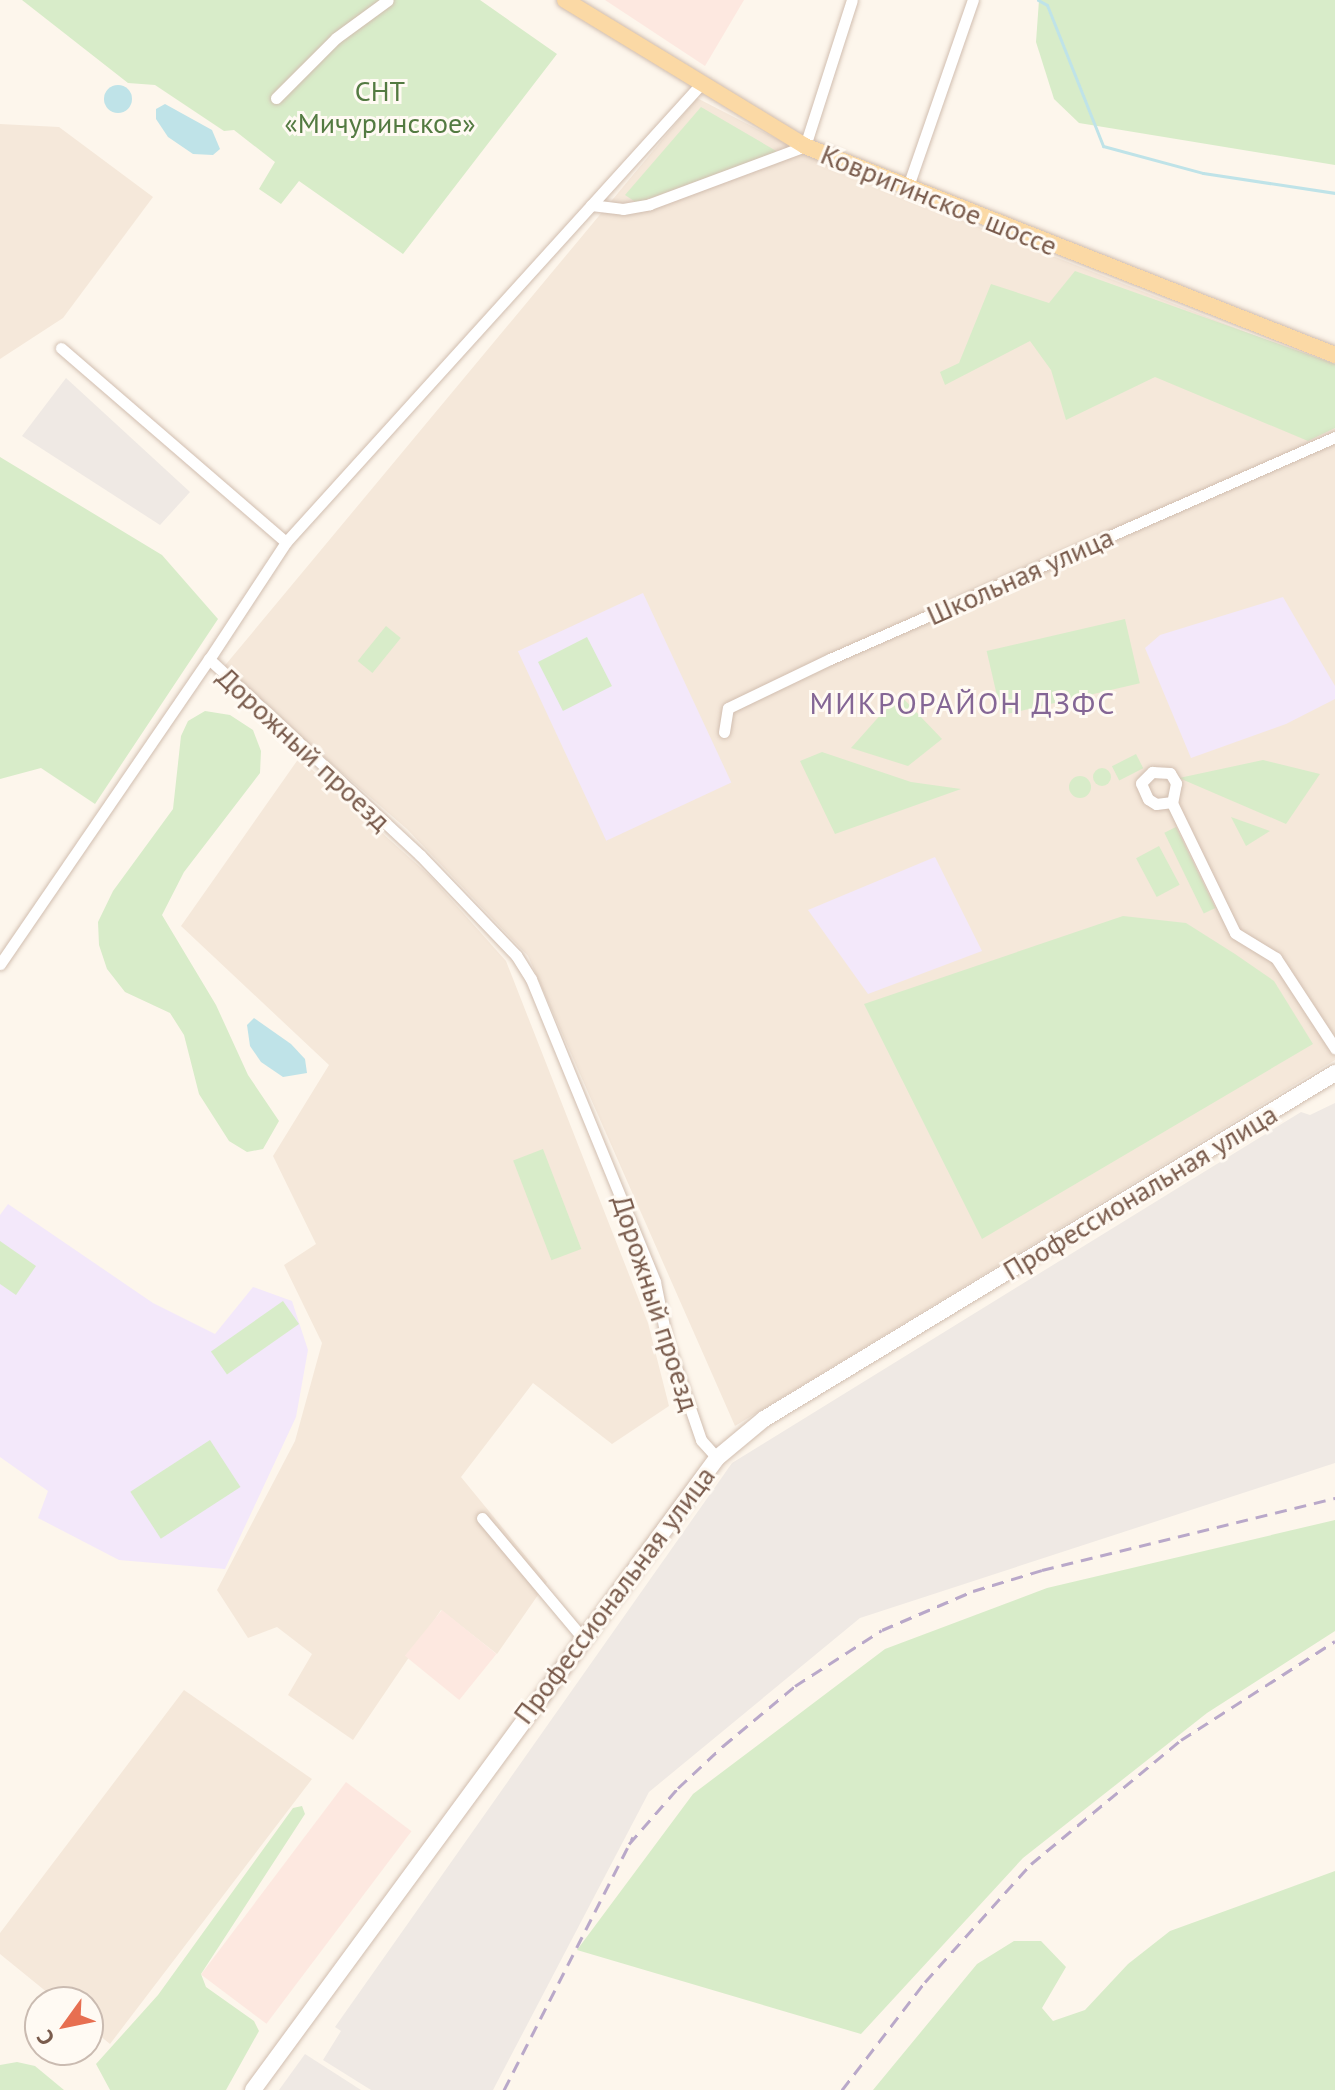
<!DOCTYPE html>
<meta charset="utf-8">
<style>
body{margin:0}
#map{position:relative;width:1335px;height:2090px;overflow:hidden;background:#fdf6ec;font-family:"PT Sans",sans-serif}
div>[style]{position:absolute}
.residential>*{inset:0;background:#f5e8da}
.commercial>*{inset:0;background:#fde8e0;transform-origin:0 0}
.industrial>*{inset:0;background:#efe9e4}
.education>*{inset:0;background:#f3e8fa;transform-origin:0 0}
.green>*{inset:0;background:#d8ecc9;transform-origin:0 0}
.round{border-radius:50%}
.water>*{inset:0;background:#bfe3e8}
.stream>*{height:3px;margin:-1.5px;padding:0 1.5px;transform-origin:1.5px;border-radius:1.5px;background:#bfe3e8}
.roads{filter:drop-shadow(0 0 2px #d1beb0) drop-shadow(0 0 2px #d1beb0)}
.street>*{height:11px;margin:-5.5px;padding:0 5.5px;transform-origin:5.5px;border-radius:5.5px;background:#fff}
.secondary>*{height:16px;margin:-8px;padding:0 8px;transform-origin:8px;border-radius:8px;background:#fff}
.primary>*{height:16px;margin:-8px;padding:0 8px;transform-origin:8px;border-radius:8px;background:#fbd9a5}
.rail>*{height:3px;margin-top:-1.5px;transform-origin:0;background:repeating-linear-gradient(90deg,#b9a8c9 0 12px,transparent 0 20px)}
span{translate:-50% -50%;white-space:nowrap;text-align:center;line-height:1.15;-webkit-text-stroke:6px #fffaf3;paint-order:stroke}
.park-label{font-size:28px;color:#537a41}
.street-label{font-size:28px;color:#7a5c4d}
.neighbourhood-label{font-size:30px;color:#846695;letter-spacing:2px}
.north{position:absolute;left:24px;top:1986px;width:80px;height:80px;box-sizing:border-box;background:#fffaf3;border:2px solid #cabbb1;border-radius:50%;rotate:237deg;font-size:22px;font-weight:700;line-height:32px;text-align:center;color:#7a5c4d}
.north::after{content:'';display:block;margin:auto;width:28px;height:36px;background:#e76f51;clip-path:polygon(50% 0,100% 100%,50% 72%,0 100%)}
</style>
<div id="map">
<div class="residential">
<div style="clip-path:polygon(697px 98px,847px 175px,1335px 367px,1335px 1060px,735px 1426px,528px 956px,407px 829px,222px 669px)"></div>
<div style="clip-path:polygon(0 124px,59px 127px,153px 197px,63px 318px,0 359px)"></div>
<div style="clip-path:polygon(299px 758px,431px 877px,506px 961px,648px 1323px,669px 1406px,612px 1444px,533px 1383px,461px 1477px,547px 1582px,497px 1654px,441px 1610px,353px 1740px,288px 1695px,312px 1654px,277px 1627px,248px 1638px,217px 1590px,295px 1441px,322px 1343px,284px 1265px,316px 1244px,273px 1156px,329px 1065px,181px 926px)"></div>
<div style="clip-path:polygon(184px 1690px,312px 1779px,110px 2044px,88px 2026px,88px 2002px,59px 2002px,0 1954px,0 1933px)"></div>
</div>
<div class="commercial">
<div style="clip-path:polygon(605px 0,744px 0,705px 66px)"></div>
<div style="left:442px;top:1610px;width:70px;height:59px;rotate:39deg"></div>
<div style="left:346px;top:1782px;width:82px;height:241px;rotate:37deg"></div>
</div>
<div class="industrial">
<div style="clip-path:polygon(66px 378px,190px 492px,160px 525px,22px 436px)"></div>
<div style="clip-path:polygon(1335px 1103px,1335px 1463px,860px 1618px,649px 1792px,493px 2090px,371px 2090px,323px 2060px,341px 2031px,335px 2027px,732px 1463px,1301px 1112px,1310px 1115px)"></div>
<div style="clip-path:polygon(305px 2054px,361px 2090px,279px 2090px)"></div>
</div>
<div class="education">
<div style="left:643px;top:593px;width:209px;height:138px;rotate:65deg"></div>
<div style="clip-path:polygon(1283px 597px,1335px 686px,1335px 699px,1286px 724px,1191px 758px,1145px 648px,1160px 635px)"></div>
<div style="clip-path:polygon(935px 857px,982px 951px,868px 994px,808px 910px)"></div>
<div style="clip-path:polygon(8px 1204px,153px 1303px,215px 1334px,253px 1287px,292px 1301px,308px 1350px,296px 1417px,225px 1569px,119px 1560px,38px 1518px,48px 1491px,0 1457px,0 1215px)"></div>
</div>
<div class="green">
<div style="clip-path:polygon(22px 0,480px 0,557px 54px,403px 254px,299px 181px,281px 204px,259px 189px,275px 162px,234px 130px,224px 131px,155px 85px,128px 83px)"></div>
<div style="clip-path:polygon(1039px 0,1335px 0,1335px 165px,1079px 123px,1054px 99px,1036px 42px)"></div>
<div style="clip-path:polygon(701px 107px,778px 152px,637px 203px,625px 195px)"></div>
<div style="clip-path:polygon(1075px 271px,1335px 364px,1335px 428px,1308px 441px,1155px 377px,1066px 420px,1051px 370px,1030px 341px,945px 385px,940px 372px,959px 363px,991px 284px,1049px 303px)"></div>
<div style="clip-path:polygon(0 457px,162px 555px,218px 619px,95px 804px,41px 768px,0 779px)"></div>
<div style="left:1125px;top:619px;width:66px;height:142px;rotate:77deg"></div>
<div style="left:386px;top:626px;width:19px;height:45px;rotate:39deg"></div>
<div style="left:587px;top:637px;width:55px;height:55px;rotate:63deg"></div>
<div style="clip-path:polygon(899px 694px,942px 739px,908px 766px,851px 748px)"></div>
<div style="clip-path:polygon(205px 711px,230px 715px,253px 730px,261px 751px,260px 773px,184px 872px,162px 915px,216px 1005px,248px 1075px,279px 1121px,263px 1149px,247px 1152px,229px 1141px,199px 1094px,184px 1035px,170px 1013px,125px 992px,107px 969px,99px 945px,98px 922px,113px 891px,173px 809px,181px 736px,188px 721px)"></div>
<div style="clip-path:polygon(822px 752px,911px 782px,961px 789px,835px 834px,800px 761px)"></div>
<div style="left:1136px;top:754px;width:16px;height:27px;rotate:63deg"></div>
<div style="clip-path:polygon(1263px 760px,1320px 774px,1286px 824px,1179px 778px)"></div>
<div class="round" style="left:1093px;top:768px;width:18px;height:18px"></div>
<div class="round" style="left:1069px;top:776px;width:22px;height:22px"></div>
<div style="clip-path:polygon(1231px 817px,1270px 831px,1246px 846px)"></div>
<div style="left:1176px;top:827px;width:90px;height:13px;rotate:64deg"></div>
<div style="left:1159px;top:846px;width:44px;height:26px;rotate:62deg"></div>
<div style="clip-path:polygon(1123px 916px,1186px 923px,1235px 954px,1274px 981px,1313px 1044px,982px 1239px,864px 1004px)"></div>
<div style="left:543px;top:1149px;width:107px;height:32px;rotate:69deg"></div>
<div style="clip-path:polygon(0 1241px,36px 1266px,16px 1295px,0 1284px)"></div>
<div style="left:283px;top:1301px;width:28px;height:88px;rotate:55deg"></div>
<div style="left:210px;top:1440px;width:56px;height:95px;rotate:57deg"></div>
<div style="clip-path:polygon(1335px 1520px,1335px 1631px,1207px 1713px,1023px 1858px,861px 2034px,577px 1950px,693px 1794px,885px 1649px,1047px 1588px)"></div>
<div style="clip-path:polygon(302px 1806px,305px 1814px,201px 1974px,206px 1987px,254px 2021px,259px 2031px,226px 2090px,110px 2090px,96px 2064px,158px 1995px,293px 1808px)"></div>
<div style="clip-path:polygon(1335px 1871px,1335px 2090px,873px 2090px,977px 1964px,1014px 1941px,1041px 1941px,1066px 1967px,1042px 2008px,1053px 2021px,1085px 2010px,1128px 1964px,1170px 1931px)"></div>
<div style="clip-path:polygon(17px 2062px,35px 2066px,64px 2090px,0 2090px,0 2065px)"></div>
</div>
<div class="water">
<div class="round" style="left:104px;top:85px;width:28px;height:28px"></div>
<div style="clip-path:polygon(165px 104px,212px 130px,220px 149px,213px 155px,193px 154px,168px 137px,156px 119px,156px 109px)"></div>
<div style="clip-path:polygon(254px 1018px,291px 1044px,305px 1059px,307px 1073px,283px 1077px,261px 1062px,250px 1046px,247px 1025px)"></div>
</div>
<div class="stream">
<div style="left:1038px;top:0;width:10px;rotate:29deg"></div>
<div style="left:1047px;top:5px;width:152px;rotate:68.3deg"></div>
<div style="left:1103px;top:146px;width:104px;rotate:15.1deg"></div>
<div style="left:1203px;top:173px;width:134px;rotate:8.6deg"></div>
</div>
<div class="roads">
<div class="street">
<div style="left:701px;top:84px;width:618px;rotate:132.18deg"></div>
<div style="left:286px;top:542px;width:140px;rotate:123.3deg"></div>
<div style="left:209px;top:659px;width:288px;rotate:42.9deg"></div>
<div style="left:420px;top:855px;width:139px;rotate:46.2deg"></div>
<div style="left:516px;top:955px;width:28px;rotate:58deg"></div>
<div style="left:531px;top:979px;width:327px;rotate:67.7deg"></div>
<div style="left:655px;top:1282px;width:60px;rotate:78.5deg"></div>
<div style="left:667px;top:1341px;width:105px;rotate:71deg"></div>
<div style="left:701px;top:1440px;width:24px;rotate:48deg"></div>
<div style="left:276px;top:98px;width:85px;rotate:-45deg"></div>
<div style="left:336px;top:38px;width:64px;rotate:-36.2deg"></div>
<div style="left:907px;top:189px;width:200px;rotate:-70.8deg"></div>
<div style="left:591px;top:205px;width:32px;rotate:7deg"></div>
<div style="left:623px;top:209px;width:27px;rotate:-10deg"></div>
<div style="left:650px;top:204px;width:165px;rotate:-20.5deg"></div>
<div style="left:805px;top:146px;width:153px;rotate:-72.2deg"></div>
<div style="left:61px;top:348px;width:297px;rotate:40.8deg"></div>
<div style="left:724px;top:732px;width:24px;rotate:-81deg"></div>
<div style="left:728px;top:708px;width:113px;rotate:-25.7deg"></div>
<div style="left:830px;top:659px;width:552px;rotate:-23.73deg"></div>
<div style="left:1172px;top:802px;width:16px;rotate:173deg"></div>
<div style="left:1156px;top:804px;width:9px;rotate:-148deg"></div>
<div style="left:1148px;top:799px;width:17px;rotate:-114deg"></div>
<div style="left:1141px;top:783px;width:16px;rotate:-45deg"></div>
<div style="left:1152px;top:772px;width:18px;rotate:3deg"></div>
<div style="left:1170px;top:773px;width:12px;rotate:59deg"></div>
<div style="left:1176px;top:783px;width:20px;rotate:101deg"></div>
<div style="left:1172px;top:803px;width:144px;rotate:64.1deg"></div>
<div style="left:1235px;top:933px;width:48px;rotate:31.4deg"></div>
<div style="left:1276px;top:958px;width:108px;rotate:56.8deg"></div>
<div style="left:0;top:964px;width:370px;rotate:-55.6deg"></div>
<div style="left:482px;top:1518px;width:155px;rotate:50deg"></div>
</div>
<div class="secondary">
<div style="left:253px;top:2090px;width:784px;rotate:-53.71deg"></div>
<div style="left:717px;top:1458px;width:61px;rotate:-39.7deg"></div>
<div style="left:764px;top:1419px;width:668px;rotate:-31.21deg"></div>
</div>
<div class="primary">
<div style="left:565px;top:0;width:281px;rotate:31.3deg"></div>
<div style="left:805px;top:146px;width:570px;rotate:21.52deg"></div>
</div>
</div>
<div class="rail">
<div style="left:629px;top:1844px;width:74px;rotate:-48.8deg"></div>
<div style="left:678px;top:1788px;width:62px;rotate:-43deg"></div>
<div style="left:723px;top:1746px;width:94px;rotate:-39.8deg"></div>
<div style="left:795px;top:1686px;width:103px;rotate:-32.8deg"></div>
<div style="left:882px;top:1630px;width:99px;rotate:-23.2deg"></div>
<div style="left:973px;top:1591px;width:72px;rotate:-16.9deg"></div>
<div style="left:1042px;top:1570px;width:302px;rotate:-13.8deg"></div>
<div style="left:504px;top:2090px;width:284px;rotate:-63deg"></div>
<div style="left:842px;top:2090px;width:136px;rotate:-52.5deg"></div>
<div style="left:925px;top:1982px;width:159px;rotate:-48.1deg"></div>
<div style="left:1031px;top:1864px;width:195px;rotate:-39.6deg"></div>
<div style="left:1181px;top:1740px;width:183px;rotate:-32.7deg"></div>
</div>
<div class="park-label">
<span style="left:380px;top:107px">СНТ<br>«Мичуринское»</span>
</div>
<div class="street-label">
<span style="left:939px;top:200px;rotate:22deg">Ковригинское шоссе</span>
<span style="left:1020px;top:576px;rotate:-24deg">Школьная улица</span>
<span style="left:304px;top:749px;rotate:43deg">Дорожный проезд</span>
<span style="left:1140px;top:1192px;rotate:-31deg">Профессиональная улица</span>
<span style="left:656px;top:1303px;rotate:72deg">Дорожный проезд</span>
<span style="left:614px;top:1595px;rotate:-53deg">Профессиональная улица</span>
</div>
<div class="neighbourhood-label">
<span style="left:963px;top:703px">МИКРОРАЙОН ДЗФС</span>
</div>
<div class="north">С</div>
</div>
